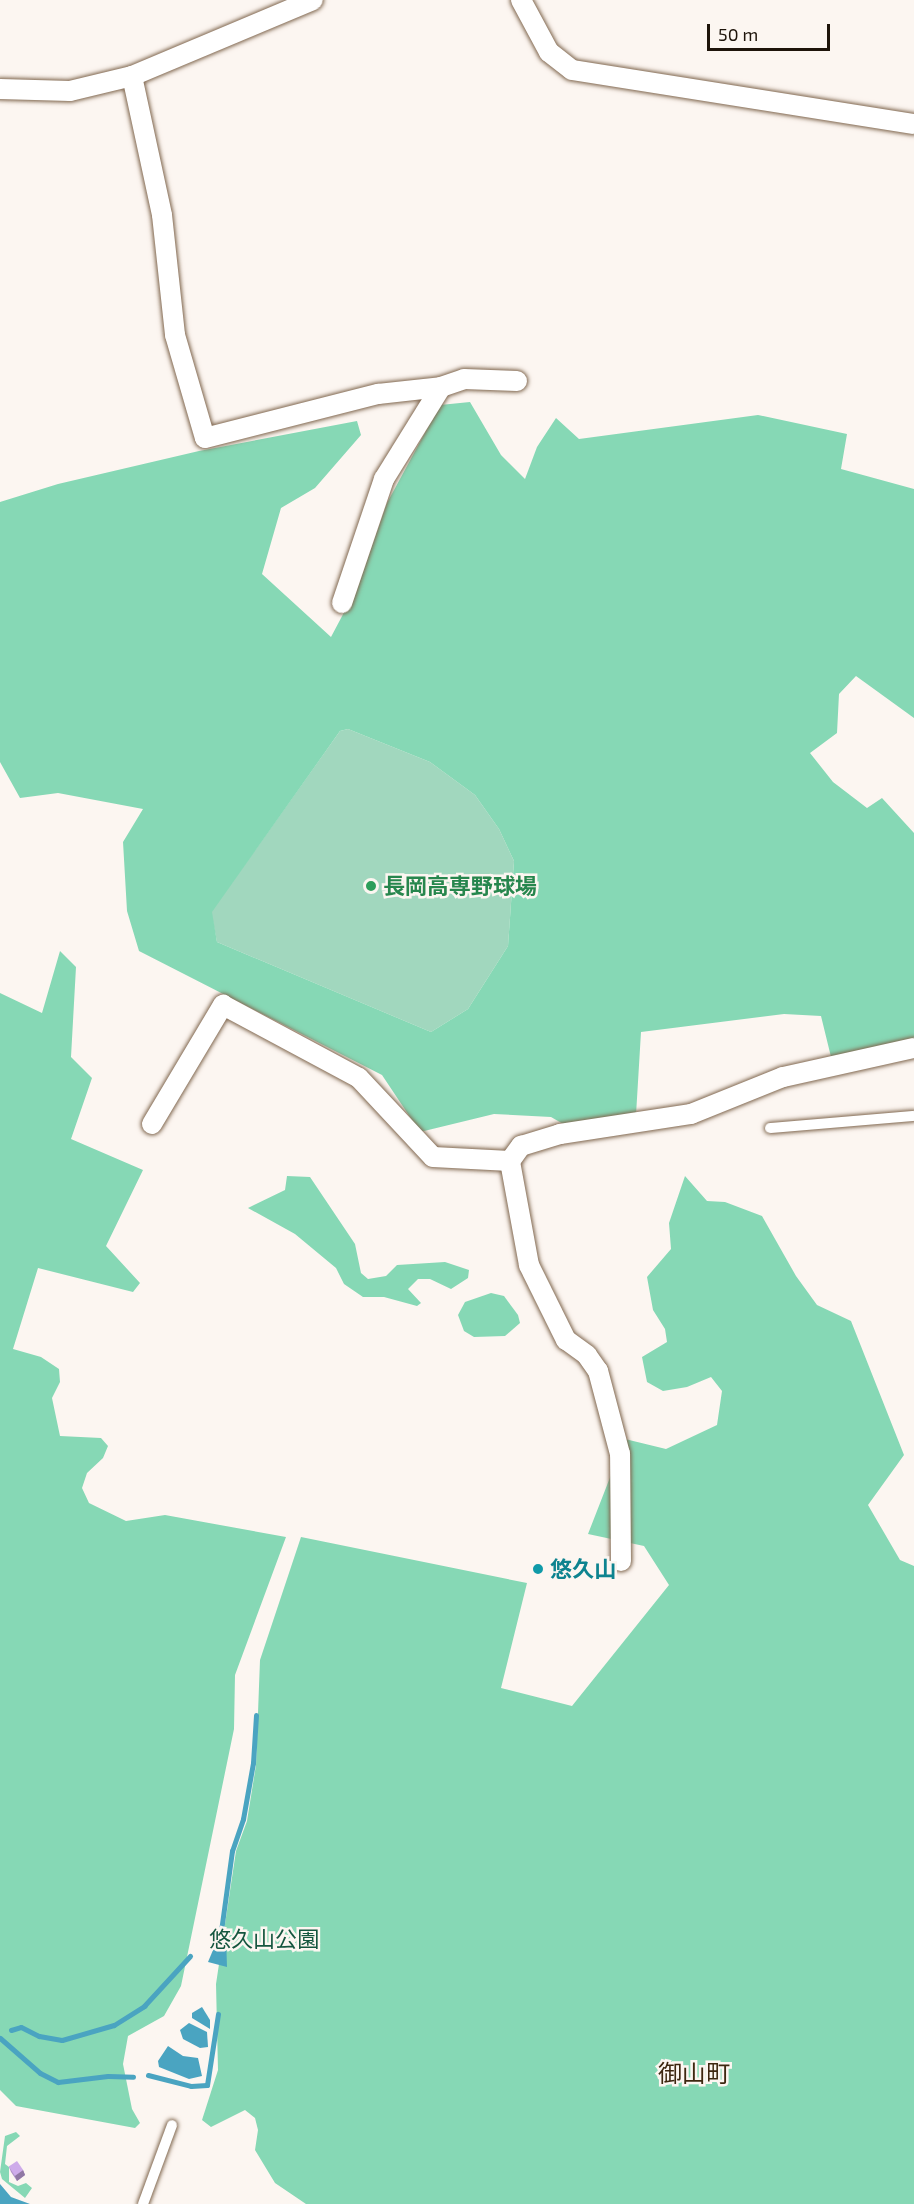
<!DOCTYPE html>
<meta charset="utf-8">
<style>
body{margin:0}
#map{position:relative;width:914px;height:2204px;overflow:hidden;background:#fcf6f1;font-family:"Exo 2","Noto Sans JP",sans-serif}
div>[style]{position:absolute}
.green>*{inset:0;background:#a1d7be}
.forest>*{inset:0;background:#86d8b5}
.water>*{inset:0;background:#4aa4c1}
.stream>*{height:5px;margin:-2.5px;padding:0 2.5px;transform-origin:2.5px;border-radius:2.5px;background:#4aa4c1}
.roads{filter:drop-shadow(0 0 2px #816850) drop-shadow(0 0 2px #816850)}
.service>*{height:10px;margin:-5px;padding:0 5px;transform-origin:5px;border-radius:5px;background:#fff}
.minor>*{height:20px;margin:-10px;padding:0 10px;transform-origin:10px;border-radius:10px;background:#fff}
.wall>*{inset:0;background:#b193c9}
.shaded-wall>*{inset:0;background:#9078a4}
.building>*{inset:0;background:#ceabea;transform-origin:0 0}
.dots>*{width:16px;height:16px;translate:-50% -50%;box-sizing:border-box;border:3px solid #fcf6f1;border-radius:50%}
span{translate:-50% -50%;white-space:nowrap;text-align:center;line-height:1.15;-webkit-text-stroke:5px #fcf6f1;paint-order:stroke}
.leisure-label{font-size:22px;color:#27864d;font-weight:700}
.left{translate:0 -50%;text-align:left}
.culture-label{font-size:22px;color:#0d838f;font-weight:700}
.park-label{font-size:22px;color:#15563f}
.neighbourhood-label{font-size:24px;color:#3d2710}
.scale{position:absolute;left:707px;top:24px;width:123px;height:27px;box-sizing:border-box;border:3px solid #1e140a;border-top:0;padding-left:8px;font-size:18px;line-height:21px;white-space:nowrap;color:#1e140a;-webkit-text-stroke:4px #fcf6f1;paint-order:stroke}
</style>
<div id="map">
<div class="green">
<div style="clip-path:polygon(348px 729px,430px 762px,475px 795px,499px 829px,514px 861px,508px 946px,468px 1009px,431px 1032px,217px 942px,211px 912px,340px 731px)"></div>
</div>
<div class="forest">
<div style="clip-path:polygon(evenodd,470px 402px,501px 455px,525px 479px,537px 447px,556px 418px,579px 439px,758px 415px,847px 434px,841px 469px,914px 489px,914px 718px,856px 676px,839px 694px,837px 733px,810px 753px,833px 782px,867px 808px,882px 798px,914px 833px,914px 1041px,831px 1057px,821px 1016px,784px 1014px,641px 1032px,636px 1115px,565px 1125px,551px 1117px,494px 1114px,420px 1132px,382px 1075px,139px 951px,127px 911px,123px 842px,143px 809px,58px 793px,20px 798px,0 762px,0 502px,58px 484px,199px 451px,357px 421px,361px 435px,315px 488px,281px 508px,262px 574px,331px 637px,358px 586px,387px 503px,440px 405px,470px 402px,348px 729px,430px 762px,475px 795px,499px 829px,514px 861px,508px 946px,468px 1009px,431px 1032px,217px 942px,212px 912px,340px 731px,348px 729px)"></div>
<div style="clip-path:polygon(60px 951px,76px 967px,71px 1057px,92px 1078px,71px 1139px,143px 1170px,106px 1246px,140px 1283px,133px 1292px,38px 1268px,13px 1349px,41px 1357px,59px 1369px,60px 1382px,52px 1398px,60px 1436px,101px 1438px,108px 1446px,103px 1458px,87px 1473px,82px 1488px,89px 1503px,126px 1521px,165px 1515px,286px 1537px,235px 1675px,234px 1729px,181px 1986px,164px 2016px,128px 2036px,123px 2064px,132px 2109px,140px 2123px,135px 2128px,16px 2106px,0 2090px,0 993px,42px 1013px)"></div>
<div style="clip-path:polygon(287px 1176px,310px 1177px,355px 1244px,361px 1273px,368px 1279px,386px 1276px,397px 1265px,445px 1262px,469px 1270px,468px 1278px,451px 1289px,430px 1279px,418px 1279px,408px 1289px,421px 1303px,417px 1306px,384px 1297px,363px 1297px,344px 1284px,336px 1268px,295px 1234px,248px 1208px,285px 1190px)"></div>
<div style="clip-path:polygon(685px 1176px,707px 1201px,725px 1202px,762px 1216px,796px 1276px,817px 1305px,851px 1321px,904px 1455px,868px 1505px,900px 1560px,914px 1566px,914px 2204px,306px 2204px,275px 2183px,255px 2150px,258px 2130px,255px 2118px,245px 2110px,211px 2127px,202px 2120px,218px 2070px,216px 1984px,236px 1851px,247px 1821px,256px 1765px,260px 1660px,301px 1537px,527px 1583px,501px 1688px,572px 1706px,669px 1585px,644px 1546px,588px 1534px,625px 1439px,666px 1449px,717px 1425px,722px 1391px,711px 1377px,687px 1387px,663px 1391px,647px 1382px,642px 1357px,667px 1342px,665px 1329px,653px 1310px,647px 1277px,671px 1249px,669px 1223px)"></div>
<div style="clip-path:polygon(491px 1293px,504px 1296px,518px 1315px,520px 1323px,505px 1336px,474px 1337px,464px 1331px,458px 1315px,465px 1302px)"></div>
<div style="clip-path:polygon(16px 2132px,20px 2136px,7px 2146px,5px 2164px,9px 2167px,9px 2182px,18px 2186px,26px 2183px,32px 2188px,25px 2198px,2px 2179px,0 2172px,5px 2136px)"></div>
</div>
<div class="water">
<div style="clip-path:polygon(221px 1931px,226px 1937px,227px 1967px,208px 1962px)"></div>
<div style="clip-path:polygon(202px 2007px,210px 2020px,210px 2029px,192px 2018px,192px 2013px)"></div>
<div style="clip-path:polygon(189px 2023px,207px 2032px,208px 2047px,200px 2048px,183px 2039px,180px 2030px)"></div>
<div style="clip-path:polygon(168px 2046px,183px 2056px,198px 2058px,202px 2076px,189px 2079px,159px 2067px,158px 2061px)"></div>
<div style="clip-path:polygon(0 2184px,11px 2197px,30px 2204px,0 2204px)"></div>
</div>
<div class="stream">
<div style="left:221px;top:1931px;width:81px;rotate:-82.2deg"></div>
<div style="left:232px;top:1851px;width:34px;rotate:-71deg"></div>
<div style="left:243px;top:1819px;width:57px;rotate:-79.9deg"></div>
<div style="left:253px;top:1763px;width:48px;rotate:-86.4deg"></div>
<div style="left:11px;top:2030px;width:10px;rotate:-17deg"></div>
<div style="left:21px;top:2027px;width:20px;rotate:27deg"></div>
<div style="left:39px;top:2036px;width:23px;rotate:10deg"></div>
<div style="left:62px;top:2040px;width:54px;rotate:-16.1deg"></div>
<div style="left:114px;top:2025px;width:36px;rotate:-32deg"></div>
<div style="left:144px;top:2006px;width:68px;rotate:-47.4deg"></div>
<div style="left:0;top:2038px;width:53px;rotate:41.2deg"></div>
<div style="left:40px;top:2073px;width:20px;rotate:27deg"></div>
<div style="left:58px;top:2082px;width:50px;rotate:-6.8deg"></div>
<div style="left:108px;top:2076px;width:25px;rotate:2deg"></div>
<div style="left:148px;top:2075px;width:44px;rotate:14.3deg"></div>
<div style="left:191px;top:2086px;width:16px;rotate:-4deg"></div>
<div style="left:207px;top:2085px;width:72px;rotate:-81.2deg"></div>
</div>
<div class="roads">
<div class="service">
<div style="left:770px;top:1128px;width:144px;rotate:-4.8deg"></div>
<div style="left:143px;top:2204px;width:84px;rotate:-69.8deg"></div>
</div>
<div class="minor">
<div style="left:521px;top:0;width:59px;rotate:61.7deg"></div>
<div style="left:549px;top:52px;width:29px;rotate:38deg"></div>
<div style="left:572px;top:70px;width:346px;rotate:9deg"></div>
<div style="left:132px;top:76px;width:142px;rotate:77.8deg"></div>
<div style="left:162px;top:215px;width:121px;rotate:83.8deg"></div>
<div style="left:175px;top:335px;width:107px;rotate:73.8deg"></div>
<div style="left:205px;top:438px;width:179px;rotate:-14.3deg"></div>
<div style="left:378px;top:394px;width:63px;rotate:-6.3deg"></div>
<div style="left:441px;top:387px;width:24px;rotate:-19deg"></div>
<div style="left:464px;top:379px;width:53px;rotate:2.2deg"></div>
<div style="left:0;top:89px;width:70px;rotate:1.6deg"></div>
<div style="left:70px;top:91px;width:64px;rotate:-13.6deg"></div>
<div style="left:132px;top:76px;width:196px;rotate:-22.8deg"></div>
<div style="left:342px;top:603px;width:131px;rotate:-71.3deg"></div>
<div style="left:384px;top:479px;width:108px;rotate:-58.2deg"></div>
<div style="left:152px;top:1124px;width:139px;rotate:-59.2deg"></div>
<div style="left:223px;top:1005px;width:154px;rotate:28.2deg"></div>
<div style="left:359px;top:1078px;width:108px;rotate:46.9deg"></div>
<div style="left:433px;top:1157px;width:77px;rotate:3deg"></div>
<div style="left:621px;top:1561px;width:107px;rotate:-90.5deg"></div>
<div style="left:620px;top:1454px;width:86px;rotate:-104.8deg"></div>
<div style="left:598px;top:1371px;width:19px;rotate:-125deg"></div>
<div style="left:587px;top:1355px;width:26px;rotate:-144deg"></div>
<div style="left:566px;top:1340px;width:84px;rotate:-116.3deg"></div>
<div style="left:529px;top:1265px;width:106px;rotate:-100.4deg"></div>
<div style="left:510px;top:1161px;width:19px;rotate:-54deg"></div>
<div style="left:521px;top:1146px;width:41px;rotate:-17.1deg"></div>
<div style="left:560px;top:1134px;width:133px;rotate:-8.7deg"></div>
<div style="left:691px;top:1114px;width:99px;rotate:-21.9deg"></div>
<div style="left:783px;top:1077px;width:134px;rotate:-12.5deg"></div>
</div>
</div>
<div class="wall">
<div style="clip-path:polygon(9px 2167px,23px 2170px,25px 2175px,17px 2181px,11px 2172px)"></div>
</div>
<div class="shaded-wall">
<div style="clip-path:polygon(23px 2170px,25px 2175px,17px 2181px,15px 2176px)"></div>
</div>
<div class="building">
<div style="left:17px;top:2161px;width:11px;height:10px;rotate:56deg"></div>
</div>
<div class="dots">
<div style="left:371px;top:886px;background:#2e9e5b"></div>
<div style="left:538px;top:1569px;background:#0f9aa8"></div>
</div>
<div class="leisure-label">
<span class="left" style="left:383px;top:886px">長岡高専野球場</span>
</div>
<div class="culture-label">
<span class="left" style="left:550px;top:1569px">悠久山</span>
</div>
<div class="park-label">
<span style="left:264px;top:1939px">悠久山公園</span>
</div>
<div class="neighbourhood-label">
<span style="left:694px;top:2073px">御山町</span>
</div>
<div class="scale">50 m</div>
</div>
